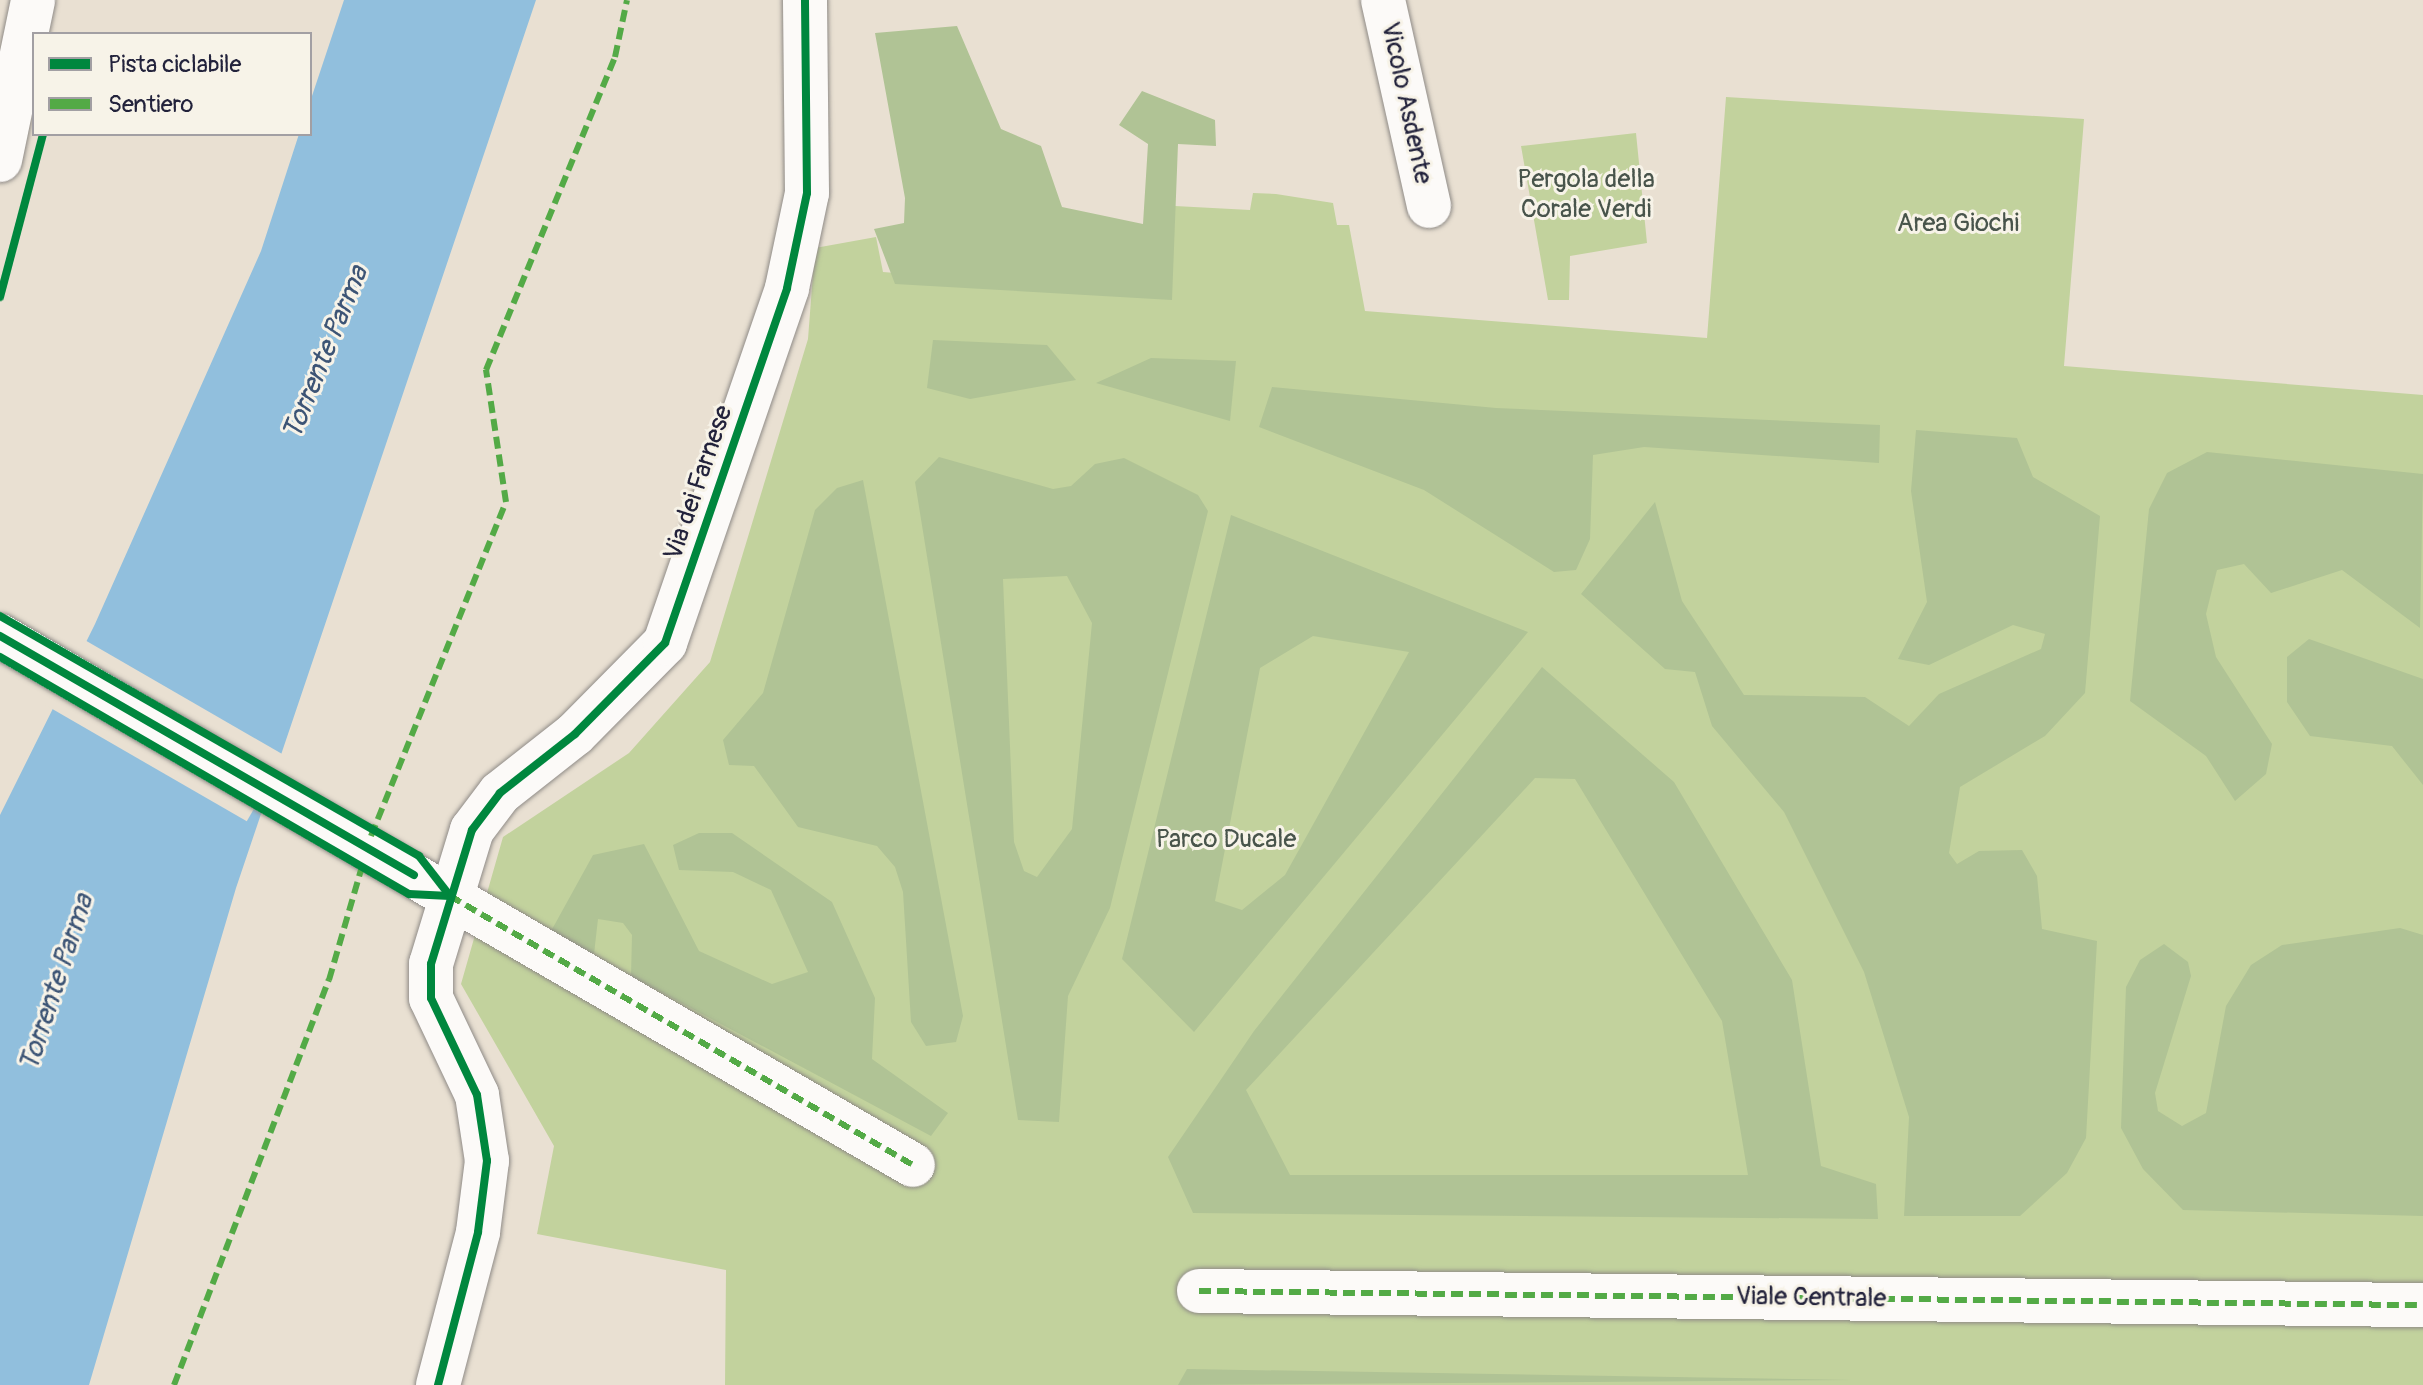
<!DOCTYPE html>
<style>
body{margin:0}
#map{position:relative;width:2423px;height:1385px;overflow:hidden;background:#e9e0d2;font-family:Pangolin,sans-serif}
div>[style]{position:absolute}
.green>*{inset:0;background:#c2d29d}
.forest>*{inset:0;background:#b0c395}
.water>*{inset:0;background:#91bfdd}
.pier>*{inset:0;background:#e9e0d2;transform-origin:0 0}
.roads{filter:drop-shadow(0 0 2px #8f8b87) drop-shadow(0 0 2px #8f8b87)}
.minor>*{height:44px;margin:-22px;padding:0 22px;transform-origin:22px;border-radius:22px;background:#fcfaf8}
.quiet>*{height:6px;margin-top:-3px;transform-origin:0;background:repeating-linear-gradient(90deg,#53aa46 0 12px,transparent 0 18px)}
.cycleway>*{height:8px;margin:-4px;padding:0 4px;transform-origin:4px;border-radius:4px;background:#00873e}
span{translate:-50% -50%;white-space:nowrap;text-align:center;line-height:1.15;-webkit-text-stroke:6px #f7f3e8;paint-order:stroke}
.street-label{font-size:26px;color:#22223b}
.park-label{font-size:26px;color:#48544b}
.water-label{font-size:28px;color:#3c5475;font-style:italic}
.legend{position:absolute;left:32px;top:32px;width:280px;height:104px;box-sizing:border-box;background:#f7f3e8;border:2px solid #a29fa3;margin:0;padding:10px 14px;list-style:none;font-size:24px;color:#22223b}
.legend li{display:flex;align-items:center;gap:16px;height:40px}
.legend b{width:40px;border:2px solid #a29fa3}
</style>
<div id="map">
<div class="green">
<div style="clip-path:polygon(1726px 97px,2084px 119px,2064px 366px,2423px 395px,2423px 1385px,725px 1385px,726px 1270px,537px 1234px,554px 1146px,461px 984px,503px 837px,629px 753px,710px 662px,808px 339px,815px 248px,876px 237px,883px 272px,1171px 295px,1175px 206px,1250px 210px,1253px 193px,1276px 194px,1333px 203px,1337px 225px,1349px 225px,1365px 311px,1707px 338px)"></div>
<div style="clip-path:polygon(1636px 133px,1647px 243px,1570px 256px,1569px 300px,1548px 300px,1521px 146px)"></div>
</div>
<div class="forest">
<div style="clip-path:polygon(957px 26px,1001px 129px,1041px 146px,1062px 207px,1143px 224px,1148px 144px,1119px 125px,1142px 91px,1215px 120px,1216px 146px,1178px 144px,1172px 300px,895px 284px,874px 229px,904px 223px,905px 198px,875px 33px)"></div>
<div style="clip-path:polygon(933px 340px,1047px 345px,1076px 380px,970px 399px,927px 388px)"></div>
<div style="clip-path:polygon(1151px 358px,1236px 361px,1230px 421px,1096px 383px)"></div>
<div style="clip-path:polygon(1272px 387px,1496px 408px,1880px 425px,1879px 463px,1644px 447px,1593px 455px,1590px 539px,1576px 570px,1554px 572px,1424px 490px,1259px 427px)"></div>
<div style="clip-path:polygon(1916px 430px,2017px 438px,2033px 477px,2100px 516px,2085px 693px,2045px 736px,1960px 787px,1949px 853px,1957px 864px,1979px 851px,2022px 850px,2037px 876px,2042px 929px,2097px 941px,2086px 1138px,2067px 1173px,2020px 1216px,1904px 1216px,1909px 1117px,1864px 972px,1784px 812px,1712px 726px,1695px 672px,1665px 669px,1581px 594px,1655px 502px,1682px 601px,1744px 695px,1865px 697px,1909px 726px,1939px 694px,2041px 649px,2045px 634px,2013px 625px,1929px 665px,1898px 659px,1927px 602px,1911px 491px)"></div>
<div style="clip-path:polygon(2207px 452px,2423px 474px,2420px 628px,2342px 570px,2271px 593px,2244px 564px,2217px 570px,2206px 614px,2216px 657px,2272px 744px,2266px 774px,2235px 801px,2206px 756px,2130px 701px,2149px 509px,2167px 473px)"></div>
<div style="clip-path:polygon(evenodd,939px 457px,1053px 489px,1071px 486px,1095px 464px,1124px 458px,1198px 495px,1208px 511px,1110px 908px,1068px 996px,1059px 1122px,1018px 1120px,915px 482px,939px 457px,1067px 576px,1092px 623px,1072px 829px,1037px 877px,1024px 871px,1014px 842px,1003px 579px,1067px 576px)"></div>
<div style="clip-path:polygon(863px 480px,963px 1016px,956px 1042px,926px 1046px,911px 1022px,903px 892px,895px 867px,877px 846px,798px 827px,754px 766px,729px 765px,723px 740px,763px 693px,815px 510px,837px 488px)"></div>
<div style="clip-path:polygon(evenodd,1231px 515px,1528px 632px,1194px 1032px,1122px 959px,1231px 515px,1313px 636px,1409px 652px,1285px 875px,1242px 910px,1215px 901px,1260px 668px,1313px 636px)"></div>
<div style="clip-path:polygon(2309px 639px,2423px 679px,2423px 785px,2392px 746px,2310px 736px,2287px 702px,2287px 657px)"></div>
<div style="clip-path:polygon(evenodd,1542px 667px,1674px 782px,1792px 980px,1821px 1166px,1876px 1184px,1878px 1219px,1193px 1213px,1168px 1157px,1254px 1031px,1542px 667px,1535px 778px,1575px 779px,1722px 1021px,1748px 1175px,1290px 1175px,1246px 1090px,1535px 778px)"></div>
<div style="clip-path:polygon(699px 833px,732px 833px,832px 902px,875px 998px,872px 1059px,948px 1113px,931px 1136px,631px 976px,632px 935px,623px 923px,598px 919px,594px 954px,550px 933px,593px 855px,644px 844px,699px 951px,772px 984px,808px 972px,771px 890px,733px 872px,679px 870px,673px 845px)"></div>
<div style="clip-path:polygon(2400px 928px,2423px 935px,2423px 1216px,2183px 1210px,2143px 1169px,2121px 1128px,2126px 987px,2140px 960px,2164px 944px,2188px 962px,2191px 976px,2155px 1093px,2158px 1111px,2182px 1126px,2206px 1113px,2226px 1006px,2251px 965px,2282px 945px)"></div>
<div style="clip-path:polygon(1187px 1369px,1852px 1380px,1178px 1385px)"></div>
</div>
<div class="water">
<div style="clip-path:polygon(344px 0,536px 0,236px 888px,89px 1385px,0 1385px,0 815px,95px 624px,261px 251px,299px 134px,310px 134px,310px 102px)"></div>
</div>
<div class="pier">
<div style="left:83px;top:639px;width:233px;height:76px;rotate:30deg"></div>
</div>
<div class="roads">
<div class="minor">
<div style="left:1383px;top:0;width:211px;rotate:77.4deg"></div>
<div style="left:0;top:160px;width:163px;rotate:-78.3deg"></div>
<div style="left:0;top:636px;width:1055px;rotate:30.09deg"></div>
<div style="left:1199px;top:1291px;width:1224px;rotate:0.66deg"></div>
<div style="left:438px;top:1385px;width:158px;rotate:-75.3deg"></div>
<div style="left:478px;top:1232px;width:72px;rotate:-82.8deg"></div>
<div style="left:487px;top:1161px;width:67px;rotate:-98.6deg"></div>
<div style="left:477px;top:1095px;width:107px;rotate:-115.4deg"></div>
<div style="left:431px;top:998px;width:34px;rotate:-90deg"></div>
<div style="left:431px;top:964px;width:140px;rotate:-73deg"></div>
<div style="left:472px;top:830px;width:46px;rotate:-52.9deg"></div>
<div style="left:500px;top:793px;width:95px;rotate:-38.2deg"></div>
<div style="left:575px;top:734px;width:128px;rotate:-45.3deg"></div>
<div style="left:665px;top:643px;width:375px;rotate:-71deg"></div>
<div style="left:787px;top:288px;width:97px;rotate:-78.1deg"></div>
<div style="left:807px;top:193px;width:193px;rotate:-90.6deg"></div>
</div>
</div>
<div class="quiet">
<div style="left:371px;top:836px;width:360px;rotate:-68deg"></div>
<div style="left:506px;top:502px;width:134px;rotate:-98.6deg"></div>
<div style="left:486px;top:370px;width:339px;rotate:-67.6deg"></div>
<div style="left:615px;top:57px;width:58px;rotate:-78.1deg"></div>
<div style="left:450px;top:896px;width:535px;rotate:30.16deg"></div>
<div style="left:1199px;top:1291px;width:1224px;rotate:0.66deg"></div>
<div style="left:174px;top:1385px;width:434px;rotate:-69.1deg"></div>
<div style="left:329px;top:980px;width:122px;rotate:-73.8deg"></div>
</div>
<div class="cycleway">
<div style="left:0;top:297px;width:169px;rotate:-75.2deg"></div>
<div style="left:0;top:616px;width:483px;rotate:29.8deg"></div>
<div style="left:419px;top:856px;width:51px;rotate:52.2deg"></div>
<div style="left:0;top:636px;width:478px;rotate:30deg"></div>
<div style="left:0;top:657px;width:473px;rotate:30.1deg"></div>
<div style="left:409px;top:894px;width:41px;rotate:2.8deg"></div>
<div style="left:438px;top:1385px;width:158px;rotate:-75.3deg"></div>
<div style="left:478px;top:1232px;width:72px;rotate:-82.8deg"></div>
<div style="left:487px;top:1161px;width:67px;rotate:-98.6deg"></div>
<div style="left:477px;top:1095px;width:107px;rotate:-115.4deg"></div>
<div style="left:431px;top:998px;width:34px;rotate:-90deg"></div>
<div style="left:431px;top:964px;width:140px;rotate:-73deg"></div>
<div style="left:472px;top:830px;width:46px;rotate:-52.9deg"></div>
<div style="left:500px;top:793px;width:95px;rotate:-38.2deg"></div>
<div style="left:575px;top:734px;width:128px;rotate:-45.3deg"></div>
<div style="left:665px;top:643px;width:375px;rotate:-71deg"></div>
<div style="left:787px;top:288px;width:97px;rotate:-78.1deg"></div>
<div style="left:807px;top:193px;width:193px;rotate:-90.6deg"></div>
</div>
<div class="street-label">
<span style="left:1406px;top:103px;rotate:78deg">Vicolo Asdente</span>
<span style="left:699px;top:483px;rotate:-71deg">Via dei Farnese</span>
<span style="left:1811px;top:1298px;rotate:1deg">Viale Centrale</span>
</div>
<div class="park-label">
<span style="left:1586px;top:195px">Pergola della<br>Corale Verdi</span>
<span style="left:1958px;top:224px">Area Giochi</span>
<span style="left:1226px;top:840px">Parco Ducale</span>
</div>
<div class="water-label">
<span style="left:326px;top:353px;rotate:-68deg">Torrente Parma</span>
<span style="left:57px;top:983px;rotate:-72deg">Torrente Parma</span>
</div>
<ul class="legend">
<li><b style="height:10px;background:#00873e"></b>Pista ciclabile</li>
<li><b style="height:10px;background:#53aa46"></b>Sentiero</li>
</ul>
</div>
